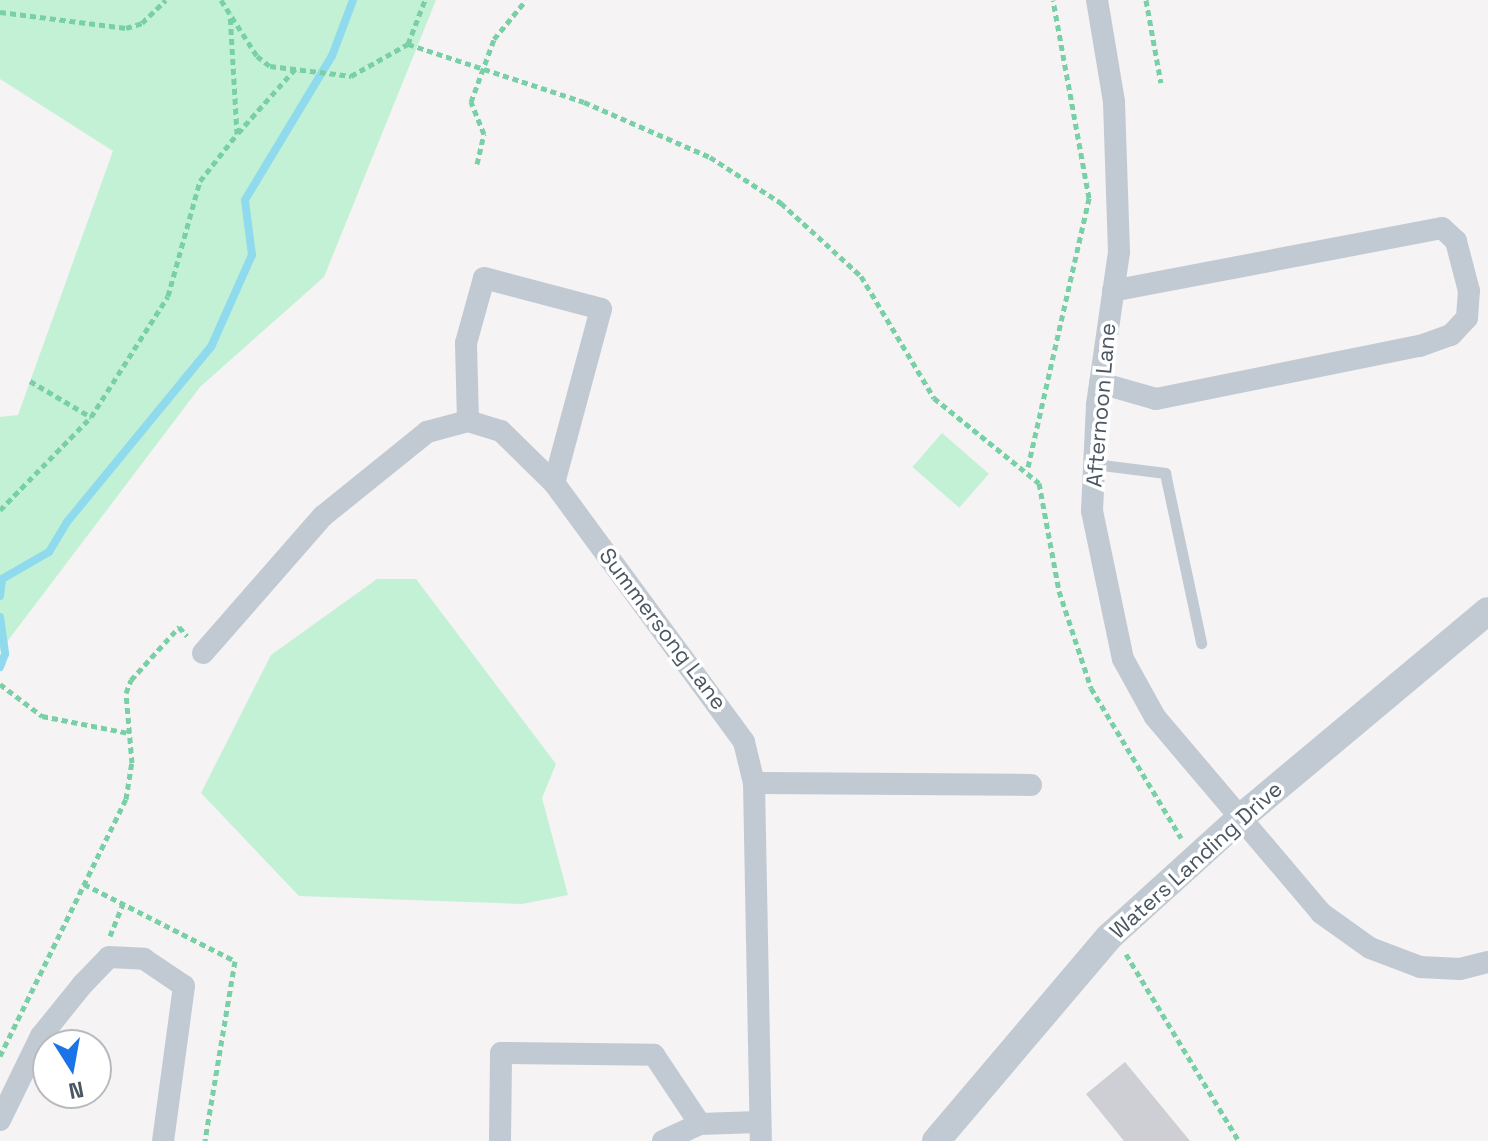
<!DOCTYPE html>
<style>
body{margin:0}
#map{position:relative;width:1488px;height:1141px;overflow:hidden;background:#f5f3f3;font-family:"Space Grotesk",sans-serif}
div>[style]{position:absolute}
.green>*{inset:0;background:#c3f1d5;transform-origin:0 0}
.stream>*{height:8px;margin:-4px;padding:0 4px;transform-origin:4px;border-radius:4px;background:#90daee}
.building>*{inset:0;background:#cdcfd5}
.path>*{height:5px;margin-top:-2.5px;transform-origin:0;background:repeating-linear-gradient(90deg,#7ad0a6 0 6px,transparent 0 10px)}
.service>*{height:11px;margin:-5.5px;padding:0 5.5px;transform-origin:5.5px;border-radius:5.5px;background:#c1cad2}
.minor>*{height:22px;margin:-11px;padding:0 11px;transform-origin:11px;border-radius:11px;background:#c1cad2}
.tertiary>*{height:28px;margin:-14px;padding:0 14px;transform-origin:14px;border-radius:14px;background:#c1cad2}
span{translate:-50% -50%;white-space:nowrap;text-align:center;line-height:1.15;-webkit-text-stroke:7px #fff;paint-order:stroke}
.street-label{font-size:22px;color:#4a5661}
.north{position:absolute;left:32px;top:1029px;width:80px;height:80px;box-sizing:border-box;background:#fff;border:2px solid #b7bbc0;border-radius:50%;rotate:169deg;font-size:22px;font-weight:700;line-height:32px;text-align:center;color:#4a5661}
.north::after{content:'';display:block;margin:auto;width:28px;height:36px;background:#1a73e8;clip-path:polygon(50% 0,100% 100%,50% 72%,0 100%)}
</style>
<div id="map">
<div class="green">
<div style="clip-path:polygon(0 0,436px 0,324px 277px,200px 387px,0 651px,0 417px,18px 415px,113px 151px,0 79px)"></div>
<div style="left:942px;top:433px;width:62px;height:45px;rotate:41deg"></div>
<div style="clip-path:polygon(377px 579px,416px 579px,556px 764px,542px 798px,568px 895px,522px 904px,299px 896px,201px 793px,271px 655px)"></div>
</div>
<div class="stream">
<div style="left:0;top:596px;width:17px;rotate:-83deg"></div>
<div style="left:2px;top:579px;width:54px;rotate:-29.9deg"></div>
<div style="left:49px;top:552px;width:35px;rotate:-59deg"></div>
<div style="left:67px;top:522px;width:227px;rotate:-50.6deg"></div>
<div style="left:211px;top:347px;width:101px;rotate:-66deg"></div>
<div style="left:252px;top:255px;width:55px;rotate:-97.3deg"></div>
<div style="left:245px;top:200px;width:168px;rotate:-58.9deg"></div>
<div style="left:332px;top:56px;width:60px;rotate:-69.4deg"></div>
<div style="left:0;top:617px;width:37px;rotate:82deg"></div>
<div style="left:5px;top:654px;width:14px;rotate:111deg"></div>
</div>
<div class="building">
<div style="clip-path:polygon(1125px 1062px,1190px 1141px,1124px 1141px,1086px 1094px)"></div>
</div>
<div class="path">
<div style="left:221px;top:0;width:67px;rotate:57.3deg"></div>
<div style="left:257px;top:56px;width:16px;rotate:38deg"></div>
<div style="left:270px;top:66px;width:82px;rotate:7deg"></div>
<div style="left:351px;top:76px;width:65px;rotate:-29.3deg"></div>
<div style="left:408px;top:44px;width:47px;rotate:-68.9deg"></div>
<div style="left:1146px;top:0;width:84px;rotate:79.8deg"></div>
<div style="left:0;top:12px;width:127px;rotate:7.2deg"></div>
<div style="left:126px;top:28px;width:17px;rotate:-17deg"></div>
<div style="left:142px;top:23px;width:33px;rotate:-44deg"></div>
<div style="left:408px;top:44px;width:185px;rotate:18.2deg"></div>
<div style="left:584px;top:102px;width:137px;rotate:23.6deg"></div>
<div style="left:710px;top:157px;width:85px;rotate:32.9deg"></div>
<div style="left:781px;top:203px;width:108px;rotate:42.4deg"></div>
<div style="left:861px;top:276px;width:142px;rotate:59.1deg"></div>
<div style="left:934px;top:398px;width:135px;rotate:39deg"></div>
<div style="left:1039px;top:483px;width:110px;rotate:79.5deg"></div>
<div style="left:1059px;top:591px;width:102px;rotate:71.7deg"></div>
<div style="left:1091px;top:688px;width:175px;rotate:59deg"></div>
<div style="left:238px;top:133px;width:86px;rotate:-48.3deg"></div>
<div style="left:477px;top:164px;width:31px;rotate:-77deg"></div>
<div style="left:484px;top:134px;width:35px;rotate:-112deg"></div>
<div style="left:471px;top:102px;width:67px;rotate:-69.9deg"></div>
<div style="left:494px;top:39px;width:50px;rotate:-50.6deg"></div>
<div style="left:30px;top:381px;width:71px;rotate:30.5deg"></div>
<div style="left:1028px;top:467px;width:276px;rotate:-77.2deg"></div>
<div style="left:1089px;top:198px;width:201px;rotate:-100.3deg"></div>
<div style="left:0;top:510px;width:130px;rotate:-45.6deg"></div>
<div style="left:91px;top:417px;width:143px;rotate:-57.5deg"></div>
<div style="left:168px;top:296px;width:119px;rotate:-74.5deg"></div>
<div style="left:200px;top:181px;width:60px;rotate:-51.8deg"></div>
<div style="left:237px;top:134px;width:120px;rotate:-93.3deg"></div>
<div style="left:0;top:684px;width:53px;rotate:37.3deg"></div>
<div style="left:42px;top:716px;width:89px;rotate:11.1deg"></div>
<div style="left:84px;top:884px;width:169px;rotate:27deg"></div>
<div style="left:235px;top:961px;width:182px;rotate:99.5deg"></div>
<div style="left:110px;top:936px;width:35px;rotate:-68deg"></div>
<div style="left:1126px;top:954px;width:218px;rotate:58.9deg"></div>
<div style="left:0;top:1056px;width:286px;rotate:-63.9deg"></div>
<div style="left:126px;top:799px;width:36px;rotate:-81deg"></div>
<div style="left:132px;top:763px;width:70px;rotate:-94.9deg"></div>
<div style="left:126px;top:693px;width:14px;rotate:-69deg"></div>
<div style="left:131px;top:680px;width:72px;rotate:-47.8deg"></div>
<div style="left:179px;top:627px;width:12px;rotate:48deg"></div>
</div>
<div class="service">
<div style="left:1094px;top:464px;width:72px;rotate:7.2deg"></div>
<div style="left:1165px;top:473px;width:174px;rotate:78deg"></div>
</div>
<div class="minor">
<div style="left:1097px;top:0;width:103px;rotate:80.5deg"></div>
<div style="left:1114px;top:102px;width:150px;rotate:88.1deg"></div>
<div style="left:1119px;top:252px;width:155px;rotate:98.2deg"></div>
<div style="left:1097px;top:405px;width:106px;rotate:92.7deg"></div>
<div style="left:1092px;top:511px;width:151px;rotate:78.2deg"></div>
<div style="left:1123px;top:659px;width:66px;rotate:61.1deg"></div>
<div style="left:1155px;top:717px;width:257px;rotate:49.7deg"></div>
<div style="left:1321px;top:913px;width:60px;rotate:35.5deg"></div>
<div style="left:1370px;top:948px;width:53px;rotate:20.8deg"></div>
<div style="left:1420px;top:967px;width:40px;rotate:2.9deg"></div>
<div style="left:1460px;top:969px;width:29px;rotate:-14deg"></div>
<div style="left:1100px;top:383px;width:58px;rotate:15.9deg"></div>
<div style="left:1156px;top:399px;width:269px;rotate:-11.4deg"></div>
<div style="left:1420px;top:346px;width:33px;rotate:-20deg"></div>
<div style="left:1451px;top:335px;width:23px;rotate:-47deg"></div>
<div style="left:1467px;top:318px;width:27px;rotate:-86deg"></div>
<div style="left:1469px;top:291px;width:52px;rotate:-104.6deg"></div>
<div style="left:1456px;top:241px;width:19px;rotate:-137deg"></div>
<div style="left:1442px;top:228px;width:335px;rotate:169.2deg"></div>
<div style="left:468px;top:421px;width:78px;rotate:-91.5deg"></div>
<div style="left:466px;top:343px;width:67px;rotate:-74.5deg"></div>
<div style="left:484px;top:278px;width:121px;rotate:14.8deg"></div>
<div style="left:601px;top:309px;width:180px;rotate:105.1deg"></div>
<div style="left:203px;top:653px;width:182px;rotate:-48.8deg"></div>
<div style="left:323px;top:516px;width:134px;rotate:-38.9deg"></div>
<div style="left:427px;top:432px;width:42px;rotate:-15deg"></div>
<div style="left:468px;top:421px;width:34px;rotate:17deg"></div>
<div style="left:501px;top:431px;width:74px;rotate:44.5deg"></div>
<div style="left:554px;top:483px;width:321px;rotate:53.7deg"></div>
<div style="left:744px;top:742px;width:42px;rotate:76.3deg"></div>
<div style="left:754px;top:783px;width:358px;rotate:88.9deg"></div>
<div style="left:754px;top:783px;width:277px;rotate:0.4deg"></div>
<div style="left:0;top:1120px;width:93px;rotate:-64deg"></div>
<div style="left:41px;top:1036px;width:67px;rotate:-51.1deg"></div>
<div style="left:83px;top:984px;width:37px;rotate:-46deg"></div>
<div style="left:109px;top:957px;width:35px;rotate:3deg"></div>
<div style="left:144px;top:959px;width:48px;rotate:34deg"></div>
<div style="left:184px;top:986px;width:156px;rotate:97.7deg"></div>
<div style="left:500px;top:1141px;width:88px;rotate:-89.3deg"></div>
<div style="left:501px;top:1053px;width:153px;rotate:0.7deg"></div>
<div style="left:654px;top:1055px;width:83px;rotate:56.3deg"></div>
<div style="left:663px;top:1141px;width:41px;rotate:-24.7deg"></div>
<div style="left:700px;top:1124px;width:58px;rotate:-2deg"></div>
</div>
<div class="tertiary">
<div style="left:936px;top:1141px;width:267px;rotate:-49.7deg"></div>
<div style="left:1109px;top:937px;width:176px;rotate:-42.2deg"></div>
<div style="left:1239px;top:819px;width:324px;rotate:-39.9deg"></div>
</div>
<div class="street-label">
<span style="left:1101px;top:405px;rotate:-85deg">Afternoon Lane</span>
<span style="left:663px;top:629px;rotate:53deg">Summersong Lane</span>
<span style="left:1196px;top:860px;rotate:-42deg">Waters Landing Drive</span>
</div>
<div class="north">N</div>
</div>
